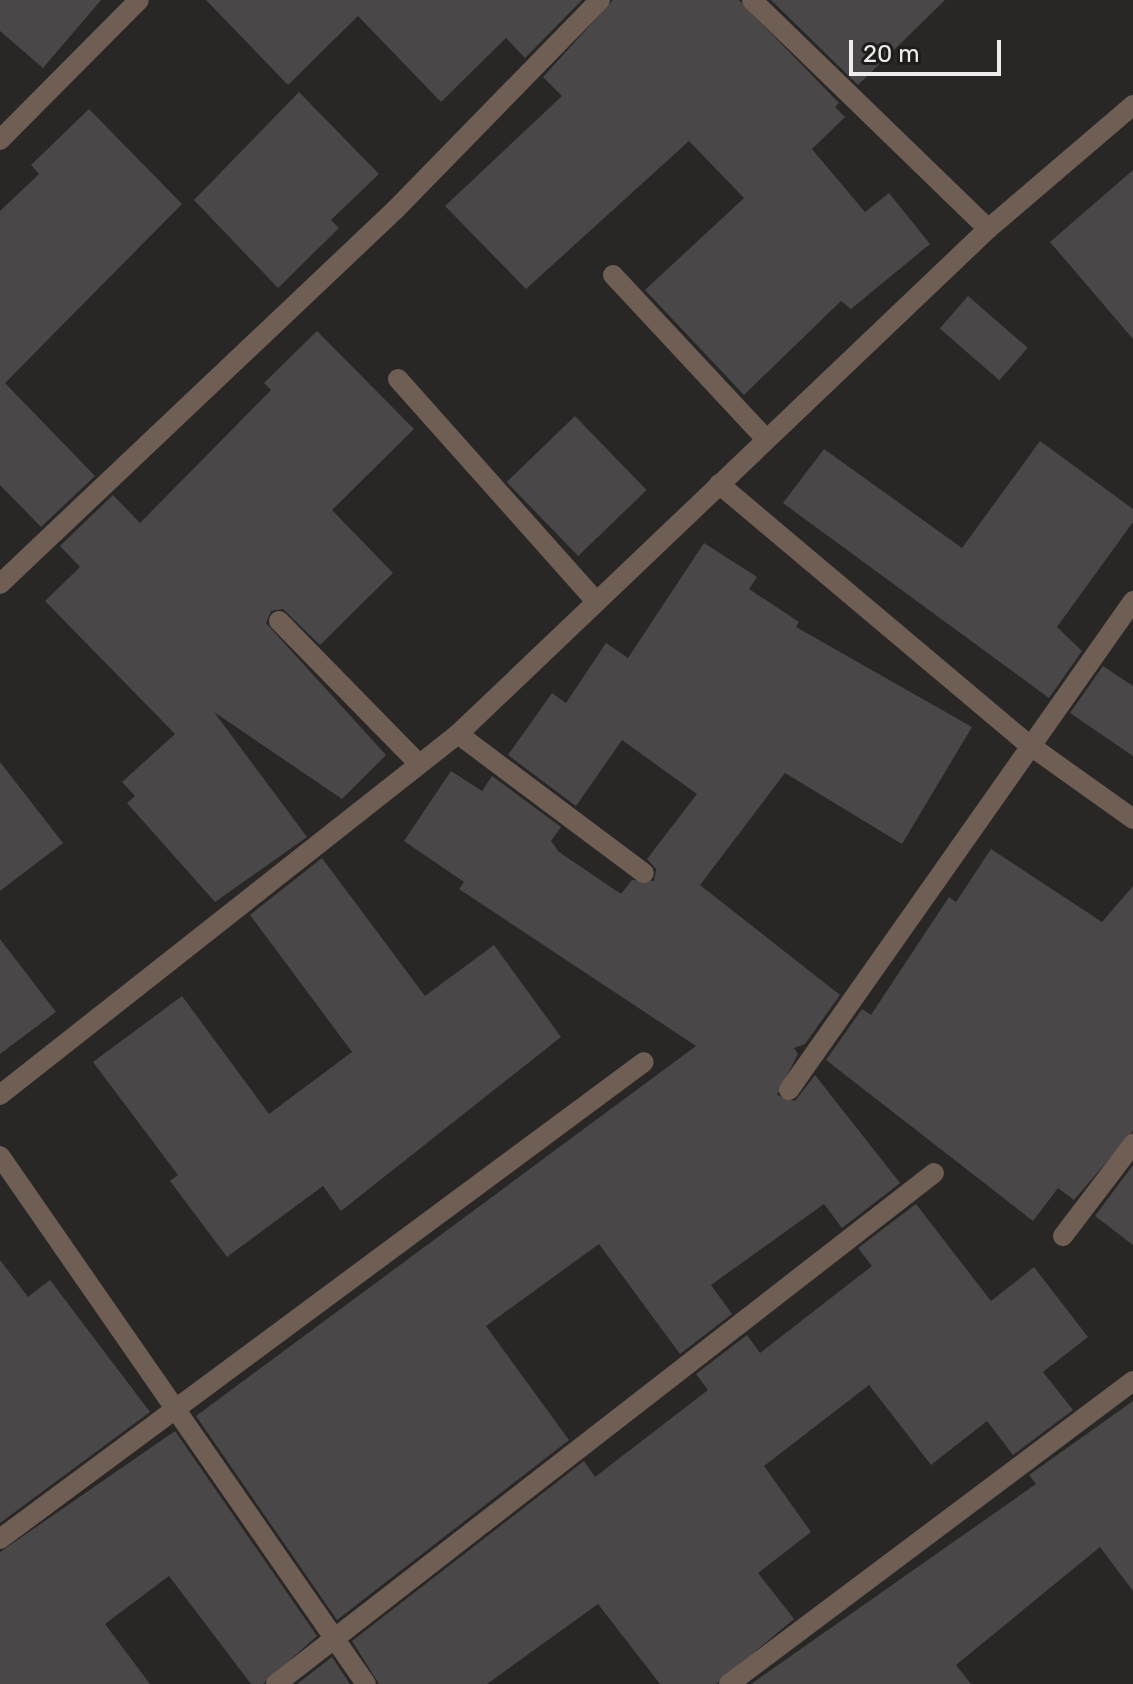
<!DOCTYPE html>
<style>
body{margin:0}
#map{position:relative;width:1133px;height:1684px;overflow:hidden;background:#292626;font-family:Rubik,sans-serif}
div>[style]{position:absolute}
.building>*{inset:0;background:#4a4748;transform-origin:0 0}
.minor>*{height:20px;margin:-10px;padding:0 10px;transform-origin:10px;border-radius:10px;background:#6f5e54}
span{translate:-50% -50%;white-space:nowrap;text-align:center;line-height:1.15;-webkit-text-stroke:7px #201c1c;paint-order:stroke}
.scale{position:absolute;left:849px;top:40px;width:152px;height:36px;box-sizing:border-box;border:4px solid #eeecec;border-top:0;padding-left:10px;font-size:24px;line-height:28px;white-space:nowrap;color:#eeecec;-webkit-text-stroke:6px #201c1c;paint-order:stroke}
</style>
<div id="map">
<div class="building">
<div style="clip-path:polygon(0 0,101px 0,43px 68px,0 31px)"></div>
<div style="clip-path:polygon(206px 0,582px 0,525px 58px,506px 38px,441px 102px,358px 16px,288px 85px)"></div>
<div style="clip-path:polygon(613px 0,739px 0,839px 103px,835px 107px,845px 117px,812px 149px,865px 212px,889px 193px,930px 244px,851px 309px,841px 301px,744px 395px,645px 290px,744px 198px,689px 141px,526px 289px,445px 206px,562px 96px,543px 77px)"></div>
<div style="clip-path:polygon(771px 0,945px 0,858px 85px)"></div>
<div style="clip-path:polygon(299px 92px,379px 174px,331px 220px,339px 228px,278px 288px,194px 200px)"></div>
<div style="clip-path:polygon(89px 109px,182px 204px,5px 383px,95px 476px,41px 527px,0 485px,0 211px,39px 174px,31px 165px)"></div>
<div style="clip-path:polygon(1133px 170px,1133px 339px,1050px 242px)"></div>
<div style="left:968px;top:296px;width:79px;height:43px;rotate:41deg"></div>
<div style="clip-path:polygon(317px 331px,414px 429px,332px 510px,393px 573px,320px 645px,283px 609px,271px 611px,266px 623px,386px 755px,342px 799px,214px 712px,307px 837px,215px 902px,127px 803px,135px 796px,122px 782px,175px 734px,45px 601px,80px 567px,60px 546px,113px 495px,140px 523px,271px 390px,264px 383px)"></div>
<div style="left:575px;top:416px;width:103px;height:95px;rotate:46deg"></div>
<div style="clip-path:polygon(1040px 441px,1133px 509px,1133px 522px,1057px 627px,1082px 651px,1049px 698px,783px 503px,824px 449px,962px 548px)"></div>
<div style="clip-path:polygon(704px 543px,757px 577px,749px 589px,799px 622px,796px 627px,972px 727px,902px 844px,785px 773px,700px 885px,840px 995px,805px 1044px,794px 1048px,798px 1054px,777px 1095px,795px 1101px,815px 1075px,900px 1183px,842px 1228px,824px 1204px,711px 1285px,732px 1314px,680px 1354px,599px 1244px,486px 1326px,569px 1440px,337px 1620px,196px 1416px,696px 1046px,459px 889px,464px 882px,404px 841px,451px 771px,482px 791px,492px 776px,561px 827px,551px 841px,559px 852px,621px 894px,632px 880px,654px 881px,656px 869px,647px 859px,697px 794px,622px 740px,576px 806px,508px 755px,552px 693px,566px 703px,606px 643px,628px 658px)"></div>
<div style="clip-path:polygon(1103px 666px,1133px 686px,1133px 756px,1070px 713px)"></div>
<div style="clip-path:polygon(0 762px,63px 843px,0 891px)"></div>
<div style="clip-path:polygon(991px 849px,1102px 922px,1133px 886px,1133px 1131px,1074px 1200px,1058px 1188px,1033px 1221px,826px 1060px,862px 1009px,871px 1015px,949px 897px,956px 902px)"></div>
<div style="clip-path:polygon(322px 858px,425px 996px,494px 945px,561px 1037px,341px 1211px,323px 1186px,227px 1257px,170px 1181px,178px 1175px,93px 1062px,182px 996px,269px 1114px,352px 1052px,250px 915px)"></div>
<div style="clip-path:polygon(0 939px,56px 1012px,0 1054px)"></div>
<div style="clip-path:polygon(1133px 1165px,1133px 1245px,1095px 1216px)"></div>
<div style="clip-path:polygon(916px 1204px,991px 1301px,1034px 1267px,1088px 1337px,1043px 1372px,1073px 1410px,1013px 1455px,987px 1421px,931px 1465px,869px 1385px,764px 1466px,811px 1532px,758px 1573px,794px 1619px,716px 1684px,660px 1684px,598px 1604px,487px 1684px,379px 1684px,352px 1641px,584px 1461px,595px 1477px,708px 1390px,696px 1374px,747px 1335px,760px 1353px,872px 1266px,858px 1248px)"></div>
<div style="clip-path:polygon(0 1260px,28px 1297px,50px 1280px,150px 1412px,0 1523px)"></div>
<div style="clip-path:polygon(1133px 1401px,1133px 1591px,1100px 1547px,956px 1665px,971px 1684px,751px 1684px,1036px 1484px,1029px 1475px)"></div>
<div style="clip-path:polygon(175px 1431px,317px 1636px,263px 1684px,251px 1684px,169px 1576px,105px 1624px,150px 1684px,0 1684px,0 1552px)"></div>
<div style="clip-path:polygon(332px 1657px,350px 1684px,297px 1684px)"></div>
</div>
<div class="minor">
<div style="left:752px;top:0;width:329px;rotate:44.1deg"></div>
<div style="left:0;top:140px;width:197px;rotate:-45.2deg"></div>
<div style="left:613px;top:275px;width:224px;rotate:47deg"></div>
<div style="left:398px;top:379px;width:297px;rotate:48.3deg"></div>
<div style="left:719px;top:484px;width:404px;rotate:40.1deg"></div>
<div style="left:1028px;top:744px;width:129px;rotate:35.5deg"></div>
<div style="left:0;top:584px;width:545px;rotate:-43.44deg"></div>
<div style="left:396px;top:209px;width:292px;rotate:-45.7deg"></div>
<div style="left:279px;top:621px;width:200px;rotate:45.6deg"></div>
<div style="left:458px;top:734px;width:232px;rotate:36.8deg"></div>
<div style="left:789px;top:1090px;width:598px;rotate:-54.87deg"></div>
<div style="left:0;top:1095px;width:583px;rotate:-38.25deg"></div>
<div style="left:458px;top:734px;width:732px;rotate:-43.62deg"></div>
<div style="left:988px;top:229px;width:191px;rotate:-40.5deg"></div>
<div style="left:0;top:1156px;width:642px;rotate:55.27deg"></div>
<div style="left:1063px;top:1236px;width:116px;rotate:-52.7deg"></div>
<div style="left:0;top:1539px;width:801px;rotate:-36.53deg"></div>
<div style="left:276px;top:1684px;width:833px;rotate:-37.83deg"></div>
<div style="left:729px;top:1684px;width:505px;rotate:-36.87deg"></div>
</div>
<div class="scale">20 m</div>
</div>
